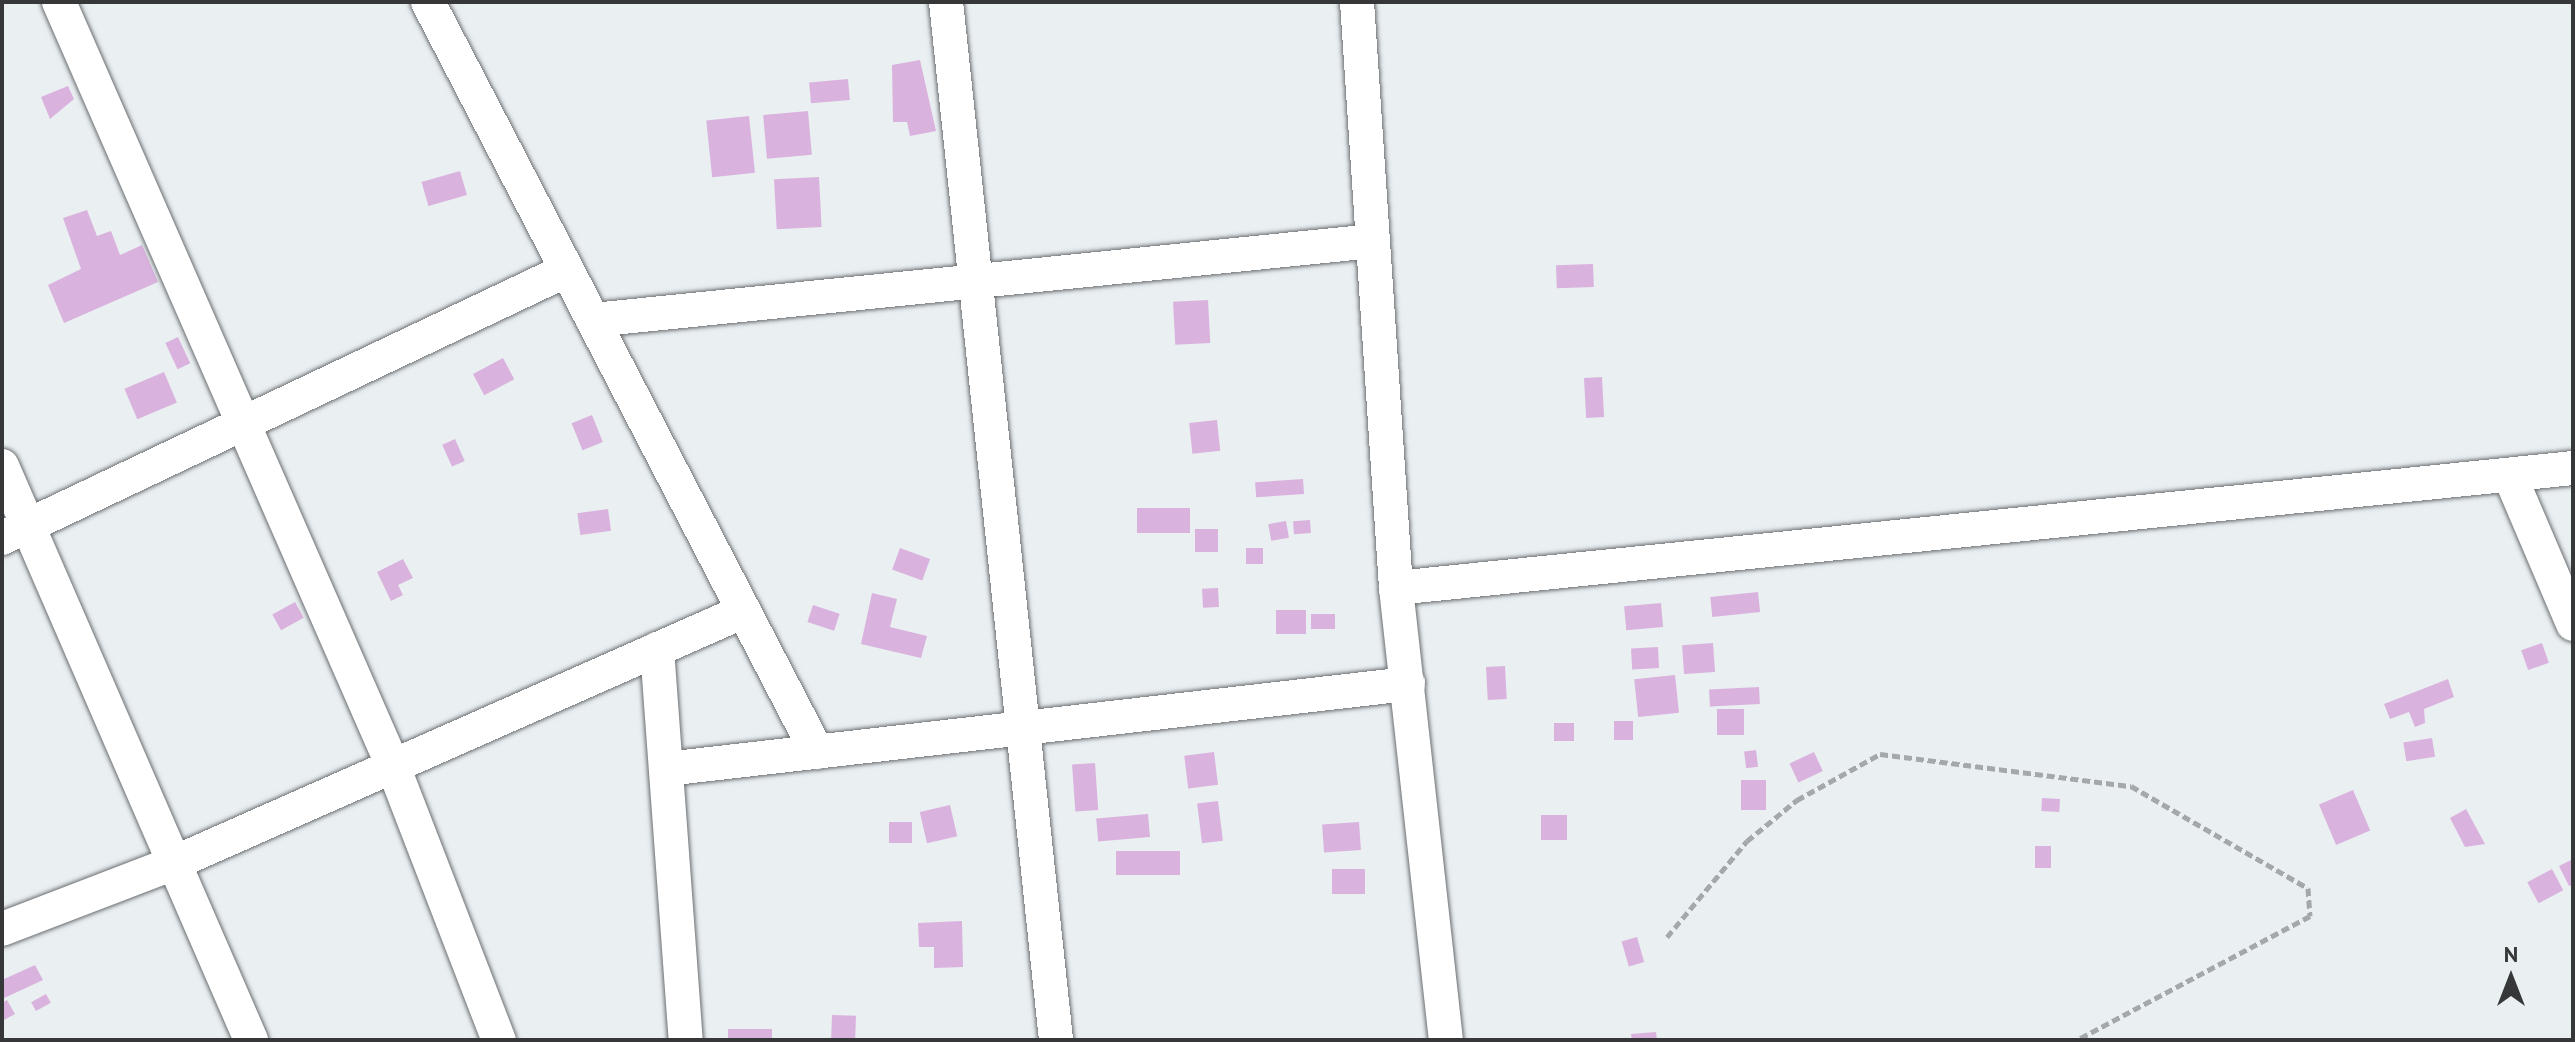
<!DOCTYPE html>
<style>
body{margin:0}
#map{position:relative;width:2575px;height:1042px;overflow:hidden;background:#eaeff2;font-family:"PT Sans",sans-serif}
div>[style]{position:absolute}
.building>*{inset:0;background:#dab2de;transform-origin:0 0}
.path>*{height:5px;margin-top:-2.5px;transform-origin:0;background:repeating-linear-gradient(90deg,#a4a8aa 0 8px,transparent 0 12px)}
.roads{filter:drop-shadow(0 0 2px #6a6e71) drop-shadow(0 0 2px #6a6e71)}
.minor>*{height:34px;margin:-17px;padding:0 17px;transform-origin:17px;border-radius:17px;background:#fff}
span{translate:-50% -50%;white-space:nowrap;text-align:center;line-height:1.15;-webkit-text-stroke:6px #eaeff2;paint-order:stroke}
.frame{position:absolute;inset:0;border:4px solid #353738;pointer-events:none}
.north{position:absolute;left:2471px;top:938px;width:80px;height:80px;-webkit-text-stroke:6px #eaeff2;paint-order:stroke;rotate:0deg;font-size:22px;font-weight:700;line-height:32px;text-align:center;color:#353738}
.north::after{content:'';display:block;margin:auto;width:28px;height:36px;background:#353738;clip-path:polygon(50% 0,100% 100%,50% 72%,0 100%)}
</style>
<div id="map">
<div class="building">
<div style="clip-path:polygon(920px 60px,936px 131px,910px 136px,907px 122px,893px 122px,892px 65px)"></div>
<div style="left:848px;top:79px;width:21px;height:39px;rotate:85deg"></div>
<div style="clip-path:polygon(68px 86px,74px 99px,50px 119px,41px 97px)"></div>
<div style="left:808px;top:111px;width:44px;height:45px;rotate:85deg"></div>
<div style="left:749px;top:116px;width:57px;height:43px;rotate:84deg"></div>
<div style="left:460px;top:171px;width:25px;height:40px;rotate:74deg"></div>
<div style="left:819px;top:177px;width:50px;height:45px;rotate:87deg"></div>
<div style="clip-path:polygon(87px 210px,97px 236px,111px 231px,120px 255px,142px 245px,158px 282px,64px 323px,48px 285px,81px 269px,63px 218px)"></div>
<div style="left:1593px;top:264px;width:23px;height:37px;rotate:88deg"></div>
<div style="left:1208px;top:300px;width:43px;height:35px;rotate:87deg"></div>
<div style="left:178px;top:337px;width:29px;height:14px;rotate:65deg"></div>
<div style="left:503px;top:358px;width:24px;height:34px;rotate:62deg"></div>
<div style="left:164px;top:372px;width:33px;height:43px;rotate:67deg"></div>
<div style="left:1602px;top:377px;width:40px;height:18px;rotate:87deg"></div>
<div style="left:592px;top:415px;width:29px;height:22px;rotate:68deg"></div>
<div style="left:1217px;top:420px;width:31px;height:28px;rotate:84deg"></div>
<div style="left:455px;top:439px;width:24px;height:14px;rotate:66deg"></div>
<div style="left:1303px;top:479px;width:15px;height:48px;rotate:86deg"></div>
<div style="left:1137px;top:508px;width:53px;height:25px"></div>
<div style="left:608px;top:509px;width:22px;height:31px;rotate:82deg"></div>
<div style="left:1310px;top:520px;width:13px;height:17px;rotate:86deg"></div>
<div style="left:1286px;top:521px;width:17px;height:18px;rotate:80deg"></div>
<div style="left:1195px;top:529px;width:23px;height:23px"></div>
<div style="left:900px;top:548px;width:32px;height:23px;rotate:20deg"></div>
<div style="left:1246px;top:548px;width:17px;height:16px"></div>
<div style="clip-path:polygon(403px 559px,413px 578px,398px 585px,403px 595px,391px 601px,377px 572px)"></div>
<div style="left:1218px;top:588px;width:19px;height:16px;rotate:87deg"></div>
<div style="left:1758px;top:592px;width:20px;height:48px;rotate:84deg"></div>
<div style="clip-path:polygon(872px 593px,897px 599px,890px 627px,927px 636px,921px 658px,861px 644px)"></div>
<div style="left:295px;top:602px;width:18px;height:26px;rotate:61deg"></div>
<div style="left:1661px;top:603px;width:24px;height:37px;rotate:85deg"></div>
<div style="left:813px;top:605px;width:28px;height:18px;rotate:18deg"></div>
<div style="left:1276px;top:610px;width:30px;height:24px"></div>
<div style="left:1311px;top:614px;width:24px;height:15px"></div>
<div style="left:1713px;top:643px;width:29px;height:31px;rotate:86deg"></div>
<div style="left:2542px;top:643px;width:21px;height:22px;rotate:71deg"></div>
<div style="left:1658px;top:647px;width:21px;height:27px;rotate:87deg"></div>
<div style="left:1505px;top:666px;width:33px;height:19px;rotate:87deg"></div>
<div style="left:1675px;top:675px;width:38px;height:41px;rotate:84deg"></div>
<div style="clip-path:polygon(2448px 679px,2454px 697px,2424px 709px,2425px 723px,2415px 727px,2409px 712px,2390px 719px,2384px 704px)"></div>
<div style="left:1759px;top:687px;width:17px;height:50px;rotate:87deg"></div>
<div style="left:1717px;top:709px;width:27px;height:26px"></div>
<div style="left:1633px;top:721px;width:19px;height:19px;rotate:90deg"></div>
<div style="left:1554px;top:723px;width:20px;height:18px"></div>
<div style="left:2432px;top:738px;width:19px;height:29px;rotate:81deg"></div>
<div style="left:1756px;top:750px;width:17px;height:12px;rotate:83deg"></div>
<div style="left:1214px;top:752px;width:33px;height:30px;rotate:83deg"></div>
<div style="left:1814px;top:752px;width:21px;height:27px;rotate:65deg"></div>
<div style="left:1095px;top:763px;width:47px;height:23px;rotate:86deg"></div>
<div style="left:1741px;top:780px;width:25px;height:30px"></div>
<div style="left:2353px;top:790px;width:44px;height:37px;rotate:67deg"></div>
<div style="left:2042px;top:798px;width:18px;height:13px;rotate:3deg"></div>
<div style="left:1218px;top:801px;width:40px;height:21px;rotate:83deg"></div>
<div style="left:950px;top:805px;width:32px;height:31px;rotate:77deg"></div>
<div style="clip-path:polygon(2466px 809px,2485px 844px,2465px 847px,2450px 818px)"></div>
<div style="left:1148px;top:814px;width:23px;height:52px;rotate:85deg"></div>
<div style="left:1541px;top:815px;width:26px;height:25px"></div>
<div style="left:889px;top:822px;width:23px;height:21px"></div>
<div style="left:1359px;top:822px;width:28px;height:37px;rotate:86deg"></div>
<div style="left:2035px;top:846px;width:16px;height:22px"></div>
<div style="left:1180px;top:851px;width:24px;height:64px;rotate:90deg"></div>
<div style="clip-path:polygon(2573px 859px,2573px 885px,2569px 886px,2559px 866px)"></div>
<div style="left:1332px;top:869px;width:33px;height:25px"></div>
<div style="left:2552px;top:869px;width:24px;height:28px;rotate:62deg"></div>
<div style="clip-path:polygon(962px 921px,963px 967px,934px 968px,934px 947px,919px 947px,918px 923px)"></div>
<div style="left:1637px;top:937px;width:26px;height:16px;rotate:74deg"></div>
<div style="clip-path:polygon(35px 965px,43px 980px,2px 999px,2px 980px)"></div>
<div style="left:46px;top:994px;width:10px;height:17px;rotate:61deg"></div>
<div style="clip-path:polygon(7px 1000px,15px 1014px,2px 1021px,2px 1003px)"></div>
<div style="left:832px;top:1015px;width:24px;height:25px;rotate:2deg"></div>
<div style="left:728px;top:1029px;width:44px;height:11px"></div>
<div style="clip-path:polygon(1656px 1032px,1657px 1040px,1632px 1040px,1631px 1034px)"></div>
</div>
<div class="path">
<div style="left:1667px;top:937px;width:125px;rotate:-50.2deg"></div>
<div style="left:1747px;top:841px;width:65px;rotate:-39.4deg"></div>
<div style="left:1797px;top:800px;width:95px;rotate:-29deg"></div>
<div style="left:1880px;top:754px;width:253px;rotate:7.3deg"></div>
<div style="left:2131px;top:786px;width:204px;rotate:30deg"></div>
<div style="left:2308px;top:888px;width:28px;rotate:86deg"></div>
<div style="left:2310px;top:916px;width:264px;rotate:152deg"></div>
</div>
<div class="roads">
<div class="minor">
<div style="left:59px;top:2px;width:834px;rotate:66.39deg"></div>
<div style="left:393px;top:766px;width:294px;rotate:68.9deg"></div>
<div style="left:428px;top:2px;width:845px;rotate:62.59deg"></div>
<div style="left:946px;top:2px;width:1044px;rotate:83.95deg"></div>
<div style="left:1357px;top:2px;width:587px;rotate:86.19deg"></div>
<div style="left:1396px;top:588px;width:455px;rotate:83.7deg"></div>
<div style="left:593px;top:320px;width:784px;rotate:-5.78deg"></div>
<div style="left:2px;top:466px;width:626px;rotate:66.55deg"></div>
<div style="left:2510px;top:476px;width:161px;rotate:66.9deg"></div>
<div style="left:2px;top:538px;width:625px;rotate:-25.38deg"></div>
<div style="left:1396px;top:588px;width:1183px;rotate:-5.82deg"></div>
<div style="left:657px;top:649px;width:392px;rotate:85.8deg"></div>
<div style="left:666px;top:769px;width:747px;rotate:-6.54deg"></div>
<div style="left:2px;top:929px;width:184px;rotate:-21deg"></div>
<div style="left:174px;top:863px;width:623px;rotate:-23.85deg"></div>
</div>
</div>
<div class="frame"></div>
<div class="north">N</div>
</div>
